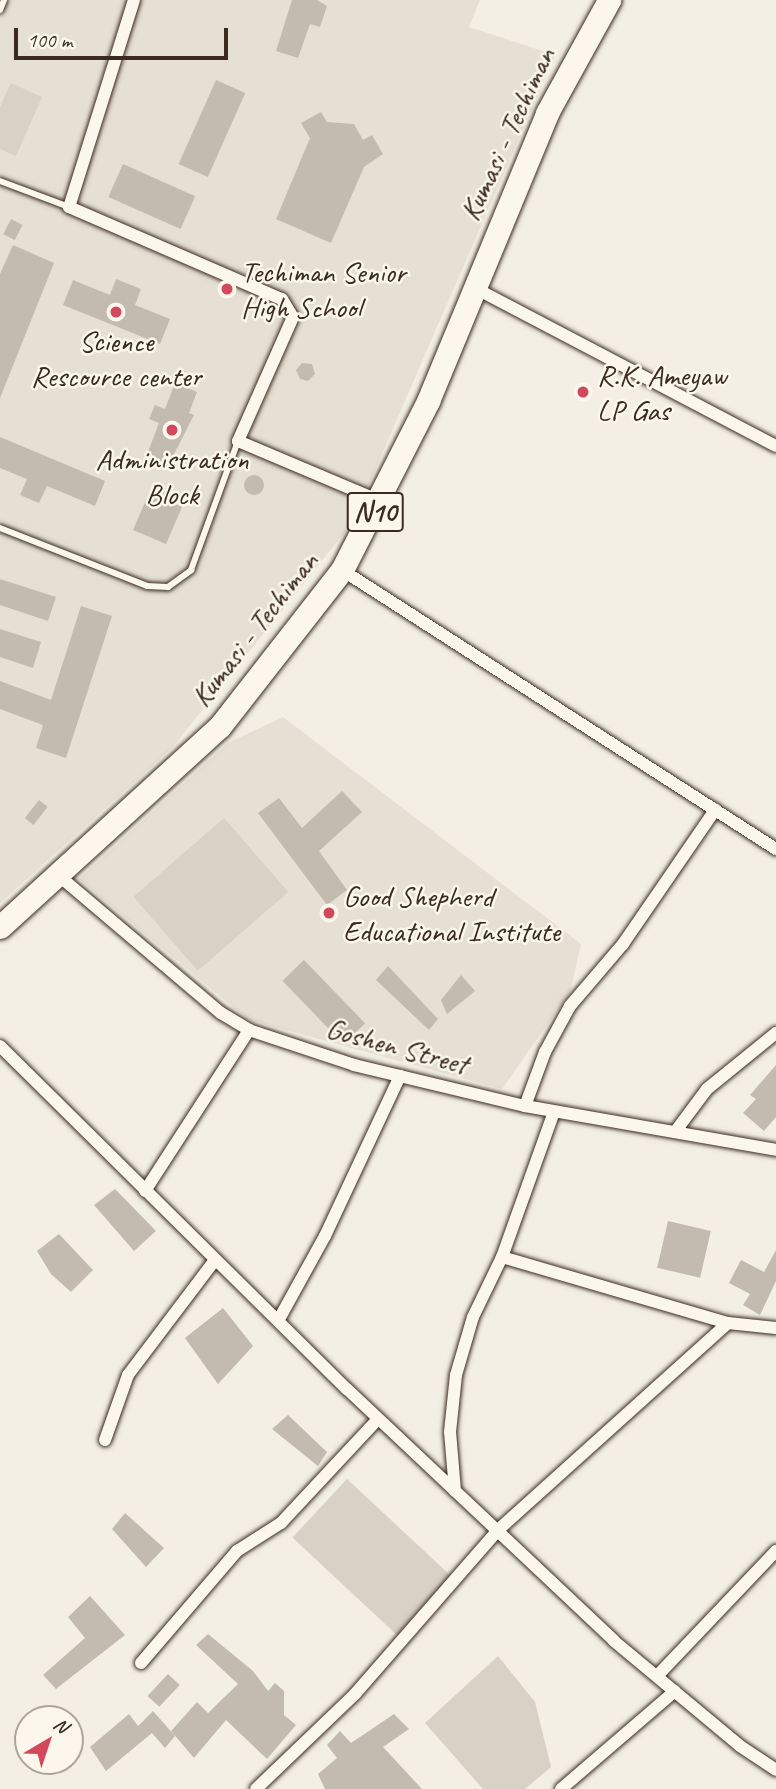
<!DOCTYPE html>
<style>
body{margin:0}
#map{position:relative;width:776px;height:1789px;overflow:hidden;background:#f3efe4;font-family:Caveat,sans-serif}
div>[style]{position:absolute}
.built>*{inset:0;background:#e5dfd4}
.green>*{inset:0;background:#d8d1c6;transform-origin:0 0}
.building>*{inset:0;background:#c3bbb0;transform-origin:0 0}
.round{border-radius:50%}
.roads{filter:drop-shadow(0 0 2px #3b2a1e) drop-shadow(0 0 2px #3b2a1e)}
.lane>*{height:6px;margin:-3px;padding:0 3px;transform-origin:3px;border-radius:3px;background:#fbf7ec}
.street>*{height:12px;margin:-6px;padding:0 6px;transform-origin:6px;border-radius:6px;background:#fbf7ec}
.highway>*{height:23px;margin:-11.5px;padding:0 11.5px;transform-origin:11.5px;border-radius:11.5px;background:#fbf7ec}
.dots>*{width:19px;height:19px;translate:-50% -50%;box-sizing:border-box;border:4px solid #fbf7ec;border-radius:50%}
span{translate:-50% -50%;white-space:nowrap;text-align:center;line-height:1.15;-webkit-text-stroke:5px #fbf7ec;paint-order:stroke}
.shield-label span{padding:2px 5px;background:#fbf7ec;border:2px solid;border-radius:5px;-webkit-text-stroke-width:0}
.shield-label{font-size:28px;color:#3b2a1e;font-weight:700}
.street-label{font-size:30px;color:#3b2a1e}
.poi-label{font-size:30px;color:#3b2a1e}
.left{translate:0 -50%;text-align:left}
.north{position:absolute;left:14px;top:1705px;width:70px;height:70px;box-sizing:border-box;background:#fbf7ec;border:2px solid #aea59a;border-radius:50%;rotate:39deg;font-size:19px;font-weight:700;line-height:28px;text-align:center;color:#3b2a1e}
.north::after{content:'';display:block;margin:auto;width:24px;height:32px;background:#d1495b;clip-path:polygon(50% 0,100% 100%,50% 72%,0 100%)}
.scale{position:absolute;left:14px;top:28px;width:214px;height:32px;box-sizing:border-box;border:4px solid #3b2a1e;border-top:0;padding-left:9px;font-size:21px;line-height:24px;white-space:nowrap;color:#3b2a1e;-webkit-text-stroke:5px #fbf7ec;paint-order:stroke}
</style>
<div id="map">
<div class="built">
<div style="clip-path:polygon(0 0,480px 0,469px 27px,555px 55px,352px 523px,172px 748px,0 903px)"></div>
<div style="clip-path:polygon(283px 717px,581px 944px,570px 992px,502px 1089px,249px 1020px,79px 879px,228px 743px)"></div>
</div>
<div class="green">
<div style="clip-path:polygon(11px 83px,42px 97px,16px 156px,0 149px,0 107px)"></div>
<div style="left:224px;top:818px;width:98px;height:120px;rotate:49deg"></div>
<div style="left:347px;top:1479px;width:148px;height:80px;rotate:43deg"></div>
<div style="clip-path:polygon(498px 1656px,535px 1702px,551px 1767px,525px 1789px,483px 1789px,425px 1723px)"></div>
</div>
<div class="building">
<div style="clip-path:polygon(292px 0,317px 0,327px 6px,320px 27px,310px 24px,298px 58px,276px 51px)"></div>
<div style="left:216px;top:80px;width:32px;height:92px;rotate:24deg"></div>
<div style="clip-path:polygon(321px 112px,327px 122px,354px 124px,363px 140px,372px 135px,383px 154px,364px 167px,331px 243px,276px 219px,310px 138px,301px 123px)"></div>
<div style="left:123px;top:164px;width:79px;height:36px;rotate:24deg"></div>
<div style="left:11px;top:219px;width:13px;height:17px;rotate:27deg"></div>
<div style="clip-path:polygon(13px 245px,54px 263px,0 398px,0 274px)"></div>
<div style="clip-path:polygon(116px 279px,141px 289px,135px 305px,170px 319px,160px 344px,63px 305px,73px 280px,110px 295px)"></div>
<div style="clip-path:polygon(302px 363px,312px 364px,315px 374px,308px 381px,300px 379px,296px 370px)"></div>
<div style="clip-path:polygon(175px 383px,197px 392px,189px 413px,194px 415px,168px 466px,146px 457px,159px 423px,149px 419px,155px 405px,165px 409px)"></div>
<div style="clip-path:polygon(0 437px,105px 481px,95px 506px,47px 486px,39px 503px,20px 495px,27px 479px,0 468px)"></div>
<div class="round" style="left:244px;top:475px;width:20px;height:20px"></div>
<div style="clip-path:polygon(162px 490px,176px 496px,173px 503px,182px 507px,166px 544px,133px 530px,149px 493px,159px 497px)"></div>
<div style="clip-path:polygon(0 579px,56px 597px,48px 621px,0 605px)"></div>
<div style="clip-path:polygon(81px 606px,112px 616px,66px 758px,36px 748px,43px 725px,0 709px,0 681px,51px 700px)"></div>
<div style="clip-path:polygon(0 629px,41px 642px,33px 668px,0 657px)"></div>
<div style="clip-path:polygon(342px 791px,362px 812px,319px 851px,347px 890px,327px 905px,258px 813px,279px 798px,302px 828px)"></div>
<div style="left:39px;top:800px;width:11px;height:23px;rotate:38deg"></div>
<div style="left:304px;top:960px;width:88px;height:30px;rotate:46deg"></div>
<div style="clip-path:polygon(388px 966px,438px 1019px,429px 1030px,376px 980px)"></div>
<div style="clip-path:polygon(461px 975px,475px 991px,447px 1014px,441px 1000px)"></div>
<div style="clip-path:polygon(776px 1065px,776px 1117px,764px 1131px,743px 1113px,756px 1099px,750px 1095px)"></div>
<div style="clip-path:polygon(115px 1189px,156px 1231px,134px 1251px,94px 1205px)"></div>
<div style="left:668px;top:1221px;width:44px;height:48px;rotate:13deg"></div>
<div style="clip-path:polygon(59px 1234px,93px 1270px,71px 1292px,51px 1274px,37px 1251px)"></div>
<div style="clip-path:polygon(776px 1250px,776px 1281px,760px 1315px,743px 1305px,750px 1294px,729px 1283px,741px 1260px,764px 1272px)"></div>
<div style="clip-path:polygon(223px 1308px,253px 1346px,218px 1384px,185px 1338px)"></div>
<div style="clip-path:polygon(288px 1415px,327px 1452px,318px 1466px,272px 1429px)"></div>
<div style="clip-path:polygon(125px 1513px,164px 1548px,146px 1567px,112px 1529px)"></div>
<div style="clip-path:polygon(90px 1596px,125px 1635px,56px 1689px,43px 1675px,85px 1638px,68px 1617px)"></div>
<div style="clip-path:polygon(208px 1634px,253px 1671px,268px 1691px,275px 1683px,284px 1691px,284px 1715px,296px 1725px,267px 1759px,226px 1720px,194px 1758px,171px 1731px,197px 1702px,208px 1713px,238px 1684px,196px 1645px)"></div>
<div style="left:168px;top:1674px;width:16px;height:30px;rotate:43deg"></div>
<div style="clip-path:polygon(153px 1711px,175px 1736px,165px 1748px,152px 1733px,106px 1771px,90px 1747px,129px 1714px,138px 1726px)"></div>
<div style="clip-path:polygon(394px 1714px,409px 1729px,383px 1747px,422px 1789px,325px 1789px,318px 1774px,337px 1758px,327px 1745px,340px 1731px,351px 1743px)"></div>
</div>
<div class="roads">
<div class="lane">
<div style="left:0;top:10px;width:11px;rotate:-68deg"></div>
<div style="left:0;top:181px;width:74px;rotate:20.6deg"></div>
<div style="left:0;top:528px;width:158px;rotate:21.5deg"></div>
<div style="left:147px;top:586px;width:21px;rotate:3deg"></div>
<div style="left:168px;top:587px;width:29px;rotate:-36deg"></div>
<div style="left:191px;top:570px;width:137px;rotate:-70deg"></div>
</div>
<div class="street">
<div style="left:134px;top:0;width:217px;rotate:107.4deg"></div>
<div style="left:69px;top:207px;width:232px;rotate:23.4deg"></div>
<div style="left:282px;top:299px;width:21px;rotate:59deg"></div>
<div style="left:293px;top:317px;width:136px;rotate:113.9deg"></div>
<div style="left:238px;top:441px;width:154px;rotate:22.9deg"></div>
<div style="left:473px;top:287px;width:342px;rotate:27.7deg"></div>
<div style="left:342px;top:570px;width:516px;rotate:32.74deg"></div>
<div style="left:58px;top:875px;width:214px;rotate:40.3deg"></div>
<div style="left:221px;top:1013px;width:33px;rotate:31deg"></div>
<div style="left:249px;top:1030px;width:111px;rotate:18.4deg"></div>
<div style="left:354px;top:1065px;width:176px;rotate:13.5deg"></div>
<div style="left:525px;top:1106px;width:255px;rotate:9.9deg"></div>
<div style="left:0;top:1046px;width:488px;rotate:44.7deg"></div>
<div style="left:347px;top:1389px;width:367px;rotate:43.3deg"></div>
<div style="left:614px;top:1641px;width:164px;rotate:39.8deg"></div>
<div style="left:740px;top:1746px;width:43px;rotate:33.7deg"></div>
<div style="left:525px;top:1106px;width:58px;rotate:-69.7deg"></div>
<div style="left:545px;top:1052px;width:52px;rotate:-61.5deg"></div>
<div style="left:570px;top:1006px;width:82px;rotate:-49.5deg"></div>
<div style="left:623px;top:944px;width:163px;rotate:-55.5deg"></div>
<div style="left:675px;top:1132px;width:54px;rotate:-53.3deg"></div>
<div style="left:707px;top:1089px;width:89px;rotate:-39.1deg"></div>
<div style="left:145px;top:1191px;width:192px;rotate:-57.1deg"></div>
<div style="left:502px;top:1257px;width:235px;rotate:16.3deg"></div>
<div style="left:728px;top:1323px;width:48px;rotate:5.9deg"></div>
<div style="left:278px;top:1321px;width:97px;rotate:-61.1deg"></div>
<div style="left:325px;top:1236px;width:177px;rotate:-64.9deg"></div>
<div style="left:105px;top:1440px;width:69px;rotate:-70.5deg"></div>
<div style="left:128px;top:1375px;width:144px;rotate:-52.9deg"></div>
<div style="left:455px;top:1491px;width:59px;rotate:-94.8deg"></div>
<div style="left:450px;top:1432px;width:57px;rotate:-84deg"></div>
<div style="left:456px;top:1375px;width:60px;rotate:-73.7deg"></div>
<div style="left:473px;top:1317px;width:67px;rotate:-64.2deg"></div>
<div style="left:502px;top:1257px;width:154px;rotate:-70.3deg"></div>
<div style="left:141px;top:1663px;width:148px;rotate:-49.4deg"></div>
<div style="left:237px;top:1551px;width:52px;rotate:-32.5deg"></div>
<div style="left:281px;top:1523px;width:142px;rotate:-47deg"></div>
<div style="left:657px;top:1676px;width:173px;rotate:-46.4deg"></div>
<div style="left:256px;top:1789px;width:137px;rotate:-43.8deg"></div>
<div style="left:355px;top:1694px;width:218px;rotate:-48.9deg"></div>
<div style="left:498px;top:1530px;width:309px;rotate:-42deg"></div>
<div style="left:561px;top:1789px;width:150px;rotate:-40.7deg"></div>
</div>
<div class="highway">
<div style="left:0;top:927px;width:298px;rotate:-42.4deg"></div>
<div style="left:220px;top:726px;width:198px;rotate:-52deg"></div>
<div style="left:342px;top:570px;width:190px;rotate:-63deg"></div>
<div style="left:428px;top:401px;width:312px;rotate:-67.5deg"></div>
<div style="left:547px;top:113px;width:129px;rotate:-61.2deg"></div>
</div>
</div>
<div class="dots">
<div style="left:227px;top:289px;background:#d1495b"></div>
<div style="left:116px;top:312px;background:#d1495b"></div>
<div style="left:583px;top:392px;background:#d1495b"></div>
<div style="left:172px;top:430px;background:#d1495b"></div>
<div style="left:329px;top:913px;background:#d1495b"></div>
</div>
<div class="shield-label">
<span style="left:375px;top:512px">N10</span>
</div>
<div class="street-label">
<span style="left:507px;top:134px;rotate:-65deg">Kumasi - Techiman</span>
<span style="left:254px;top:629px;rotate:-52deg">Kumasi - Techiman</span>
<span style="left:397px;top:1046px;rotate:15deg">Goshen Street</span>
</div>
<div class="poi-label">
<span class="left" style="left:241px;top:289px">Techiman Senior<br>High School</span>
<span style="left:116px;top:358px">Science<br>Rescource center</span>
<span class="left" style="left:597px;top:392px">R.K. Ameyaw<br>LP Gas</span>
<span style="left:172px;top:476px">Administration<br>Block</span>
<span class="left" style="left:343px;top:913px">Good Shepherd<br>Educational Institute</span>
</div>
<div class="north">N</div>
<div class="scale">100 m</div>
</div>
